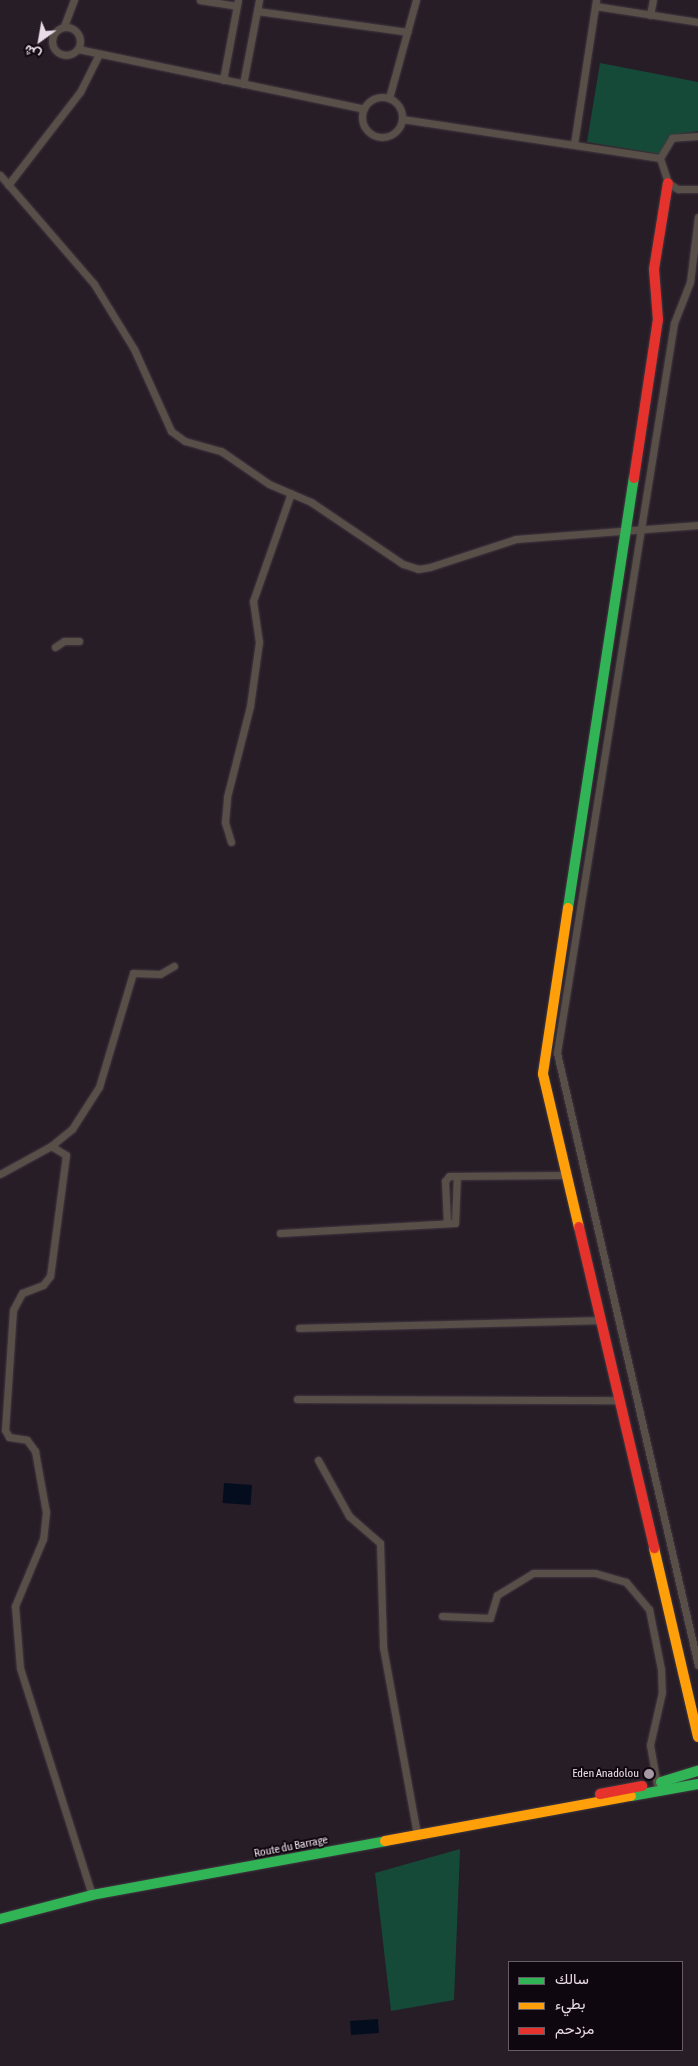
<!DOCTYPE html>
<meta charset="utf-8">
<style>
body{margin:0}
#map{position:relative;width:698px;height:2066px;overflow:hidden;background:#271d27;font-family:"Asap Condensed",Vazirmatn,sans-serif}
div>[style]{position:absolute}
.green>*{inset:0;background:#164a38}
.water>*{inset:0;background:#040d1e;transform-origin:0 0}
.roads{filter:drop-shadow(0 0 1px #413941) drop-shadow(0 0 1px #413941)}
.street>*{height:7px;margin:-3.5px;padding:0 3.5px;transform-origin:3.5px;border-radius:3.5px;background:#594f49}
.street>.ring{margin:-3.5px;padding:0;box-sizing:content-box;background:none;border:7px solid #594f49;border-radius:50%}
.fast>*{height:10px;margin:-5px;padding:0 5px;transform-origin:5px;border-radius:5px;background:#30b455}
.slow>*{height:10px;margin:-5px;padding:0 5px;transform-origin:5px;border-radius:5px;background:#ff9f0a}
.jam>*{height:10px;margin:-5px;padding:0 5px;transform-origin:5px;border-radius:5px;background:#e5322d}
.dots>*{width:14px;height:14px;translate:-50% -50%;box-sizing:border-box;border:2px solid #0f070f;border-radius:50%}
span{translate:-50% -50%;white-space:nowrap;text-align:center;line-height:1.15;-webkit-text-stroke:4px #0f070f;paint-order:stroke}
.poi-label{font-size:12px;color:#e9dce8}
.right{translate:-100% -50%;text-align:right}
.street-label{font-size:12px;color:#e9dce8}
.legend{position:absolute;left:508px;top:1961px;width:175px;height:90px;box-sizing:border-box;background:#0f070f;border:1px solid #665c66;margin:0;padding:6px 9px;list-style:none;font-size:15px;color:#e9dce8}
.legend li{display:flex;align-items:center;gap:10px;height:25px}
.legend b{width:25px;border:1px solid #665c66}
.north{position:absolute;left:15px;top:15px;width:50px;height:50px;-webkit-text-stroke:4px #0f070f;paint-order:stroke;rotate:212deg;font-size:14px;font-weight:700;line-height:20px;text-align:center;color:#e9dce8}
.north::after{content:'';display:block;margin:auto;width:18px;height:22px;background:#e9dce8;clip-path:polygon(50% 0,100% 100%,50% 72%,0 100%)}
</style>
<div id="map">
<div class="green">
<div style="clip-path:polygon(600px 63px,698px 82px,698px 131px,678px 134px,660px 154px,587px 142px)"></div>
<div style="clip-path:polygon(460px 1849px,454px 2000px,391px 2011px,375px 1873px)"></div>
</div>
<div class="water">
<div style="left:224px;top:1483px;width:28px;height:20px;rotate:4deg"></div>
<div style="left:378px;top:2019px;width:14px;height:28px;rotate:86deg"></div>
</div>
<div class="roads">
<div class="street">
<div style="left:200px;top:0;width:37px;rotate:9deg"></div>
<div style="left:595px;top:6px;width:104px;rotate:8.8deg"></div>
<div style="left:257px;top:11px;width:152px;rotate:7.9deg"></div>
<div style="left:650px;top:15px;width:15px;rotate:-79deg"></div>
<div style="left:64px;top:26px;width:28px;rotate:-69deg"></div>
<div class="ring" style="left:52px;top:27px;width:21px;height:21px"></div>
<div style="left:78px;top:49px;width:292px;rotate:11.8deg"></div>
<div style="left:223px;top:80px;width:81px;rotate:-79.4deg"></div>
<div style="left:243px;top:84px;width:86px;rotate:-79.2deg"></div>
<div class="ring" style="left:362px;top:97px;width:33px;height:33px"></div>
<div style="left:389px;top:98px;width:102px;rotate:-74.6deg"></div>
<div style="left:402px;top:119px;width:261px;rotate:8.6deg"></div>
<div style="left:698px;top:136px;width:26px;rotate:176deg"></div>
<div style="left:672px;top:138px;width:23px;rotate:121deg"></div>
<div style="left:660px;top:158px;width:26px;rotate:72deg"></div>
<div style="left:668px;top:183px;width:12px;rotate:31deg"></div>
<div style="left:678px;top:189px;width:20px"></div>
<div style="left:574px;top:144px;width:146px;rotate:-81.3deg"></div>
<div style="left:0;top:175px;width:144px;rotate:49.2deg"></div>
<div style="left:94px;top:284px;width:76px;rotate:58.4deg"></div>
<div style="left:134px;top:349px;width:90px;rotate:65.7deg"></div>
<div style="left:171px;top:431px;width:17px;rotate:36deg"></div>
<div style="left:185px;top:441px;width:37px;rotate:16deg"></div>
<div style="left:221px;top:451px;width:58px;rotate:34.5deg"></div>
<div style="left:269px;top:484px;width:46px;rotate:23.2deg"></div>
<div style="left:311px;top:502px;width:111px;rotate:34deg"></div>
<div style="left:403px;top:564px;width:16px;rotate:18deg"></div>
<div style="left:418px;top:569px;width:12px;rotate:-9deg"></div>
<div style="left:430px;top:567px;width:90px;rotate:-18deg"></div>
<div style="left:516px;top:539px;width:183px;rotate:-4.4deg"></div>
<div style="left:8px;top:185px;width:118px;rotate:-52.3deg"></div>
<div style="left:80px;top:92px;width:42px;rotate:-63.4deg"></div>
<div style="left:698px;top:217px;width:65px;rotate:97deg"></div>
<div style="left:690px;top:282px;width:44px;rotate:111.3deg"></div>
<div style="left:674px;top:323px;width:739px;rotate:99.11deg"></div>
<div style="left:557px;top:1053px;width:628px;rotate:77.03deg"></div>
<div style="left:55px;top:647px;width:11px;rotate:-34deg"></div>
<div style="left:64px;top:641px;width:15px"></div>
<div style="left:231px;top:842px;width:21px;rotate:-107deg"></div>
<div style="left:225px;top:822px;width:25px;rotate:-85deg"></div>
<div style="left:227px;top:797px;width:94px;rotate:-75.8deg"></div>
<div style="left:250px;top:706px;width:65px;rotate:-82deg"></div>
<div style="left:259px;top:642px;width:41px;rotate:-98.3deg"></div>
<div style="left:253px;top:601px;width:114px;rotate:-70.6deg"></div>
<div style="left:51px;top:1146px;width:27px;rotate:-39deg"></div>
<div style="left:72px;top:1129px;width:50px;rotate:-57.3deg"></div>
<div style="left:99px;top:1087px;width:119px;rotate:-73.4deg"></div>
<div style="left:133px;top:973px;width:27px;rotate:2deg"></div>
<div style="left:160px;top:974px;width:16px;rotate:-30deg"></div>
<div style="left:0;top:1174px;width:58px;rotate:-28.8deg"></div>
<div style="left:51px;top:1146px;width:17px;rotate:31deg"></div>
<div style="left:66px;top:1155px;width:122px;rotate:97.5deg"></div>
<div style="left:50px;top:1276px;width:11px;rotate:128deg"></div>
<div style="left:43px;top:1285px;width:22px;rotate:159deg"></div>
<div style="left:22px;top:1293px;width:19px;rotate:118deg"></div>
<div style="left:13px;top:1310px;width:120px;rotate:93.8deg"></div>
<div style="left:5px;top:1430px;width:8px;rotate:60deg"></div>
<div style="left:9px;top:1437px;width:18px;rotate:9deg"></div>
<div style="left:27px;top:1440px;width:14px;rotate:54deg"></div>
<div style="left:35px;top:1451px;width:62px;rotate:79.8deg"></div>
<div style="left:46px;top:1512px;width:27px;rotate:96deg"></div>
<div style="left:43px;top:1539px;width:73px;rotate:112.7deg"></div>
<div style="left:15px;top:1606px;width:62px;rotate:85.4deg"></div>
<div style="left:20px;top:1668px;width:238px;rotate:72.4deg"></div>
<div style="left:447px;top:1223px;width:42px;rotate:-92.7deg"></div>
<div style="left:445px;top:1181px;width:6px;rotate:-51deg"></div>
<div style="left:449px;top:1176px;width:118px;rotate:-0.5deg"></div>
<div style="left:280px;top:1233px;width:175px;rotate:-3.3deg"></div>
<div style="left:455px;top:1223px;width:47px;rotate:-87.6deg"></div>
<div style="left:299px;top:1328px;width:301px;rotate:-1.5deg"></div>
<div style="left:297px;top:1399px;width:322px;rotate:0.2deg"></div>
<div style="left:318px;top:1460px;width:64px;rotate:61deg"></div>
<div style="left:349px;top:1516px;width:41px;rotate:41.1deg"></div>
<div style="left:380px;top:1543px;width:104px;rotate:88.3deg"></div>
<div style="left:383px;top:1647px;width:191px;rotate:79.7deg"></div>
<div style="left:442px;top:1616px;width:48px;rotate:2.4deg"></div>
<div style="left:490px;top:1618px;width:24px;rotate:-73deg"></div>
<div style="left:497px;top:1595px;width:42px;rotate:-31.4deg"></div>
<div style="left:533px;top:1573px;width:62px"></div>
<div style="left:595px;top:1573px;width:32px;rotate:16deg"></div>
<div style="left:626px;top:1582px;width:35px;rotate:50deg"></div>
<div style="left:649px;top:1609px;width:61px;rotate:78.7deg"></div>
<div style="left:661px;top:1669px;width:23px;rotate:88deg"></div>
<div style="left:662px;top:1692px;width:54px;rotate:102.8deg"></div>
<div style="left:650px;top:1745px;width:39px;rotate:80deg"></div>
</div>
<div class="fast">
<div style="left:568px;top:908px;width:435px;rotate:-81.3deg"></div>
<div style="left:661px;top:1782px;width:39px;rotate:-17deg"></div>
<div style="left:631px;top:1796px;width:68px;rotate:-10.2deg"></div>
<div style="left:0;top:1919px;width:95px;rotate:-14.6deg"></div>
<div style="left:92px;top:1895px;width:298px;rotate:-10.4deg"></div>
</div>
<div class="slow">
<div style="left:568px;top:908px;width:168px;rotate:98.6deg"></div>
<div style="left:543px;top:1074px;width:157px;rotate:76.8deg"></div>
<div style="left:654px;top:1548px;width:194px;rotate:76.9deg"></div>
<div style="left:385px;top:1841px;width:250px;rotate:-10.4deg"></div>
</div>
<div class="jam">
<div style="left:634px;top:478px;width:160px;rotate:-81.4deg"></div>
<div style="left:658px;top:320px;width:51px;rotate:-94.5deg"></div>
<div style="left:654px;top:269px;width:87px;rotate:-80.8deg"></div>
<div style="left:579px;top:1227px;width:330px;rotate:76.8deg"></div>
<div style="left:600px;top:1794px;width:43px;rotate:-10.8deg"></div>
</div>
</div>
<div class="dots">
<div style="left:649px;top:1774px;background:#a599a4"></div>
</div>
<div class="poi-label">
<span class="right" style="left:639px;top:1774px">Eden Anadolou</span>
</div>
<div class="street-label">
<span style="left:291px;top:1847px;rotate:-11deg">Route du Barrage</span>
</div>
<ul class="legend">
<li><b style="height:6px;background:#30b455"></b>سالك</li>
<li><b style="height:6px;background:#ff9f0a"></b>بطيء</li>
<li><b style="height:6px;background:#e5322d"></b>مزدحم</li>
</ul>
<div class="north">ش</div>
</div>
